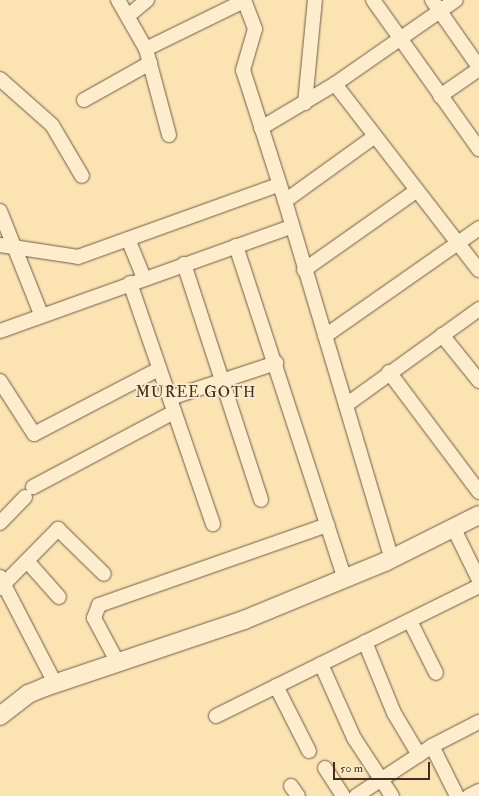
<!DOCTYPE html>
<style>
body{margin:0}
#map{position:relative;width:479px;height:796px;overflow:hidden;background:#fce3b2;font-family:"IM FELL Double Pica",serif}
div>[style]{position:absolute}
.roads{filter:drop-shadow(0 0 1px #715a47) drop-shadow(0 0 1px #715a47)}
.minor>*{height:14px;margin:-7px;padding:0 7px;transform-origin:7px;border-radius:7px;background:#fdedcd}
.tertiary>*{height:18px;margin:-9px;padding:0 9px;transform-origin:9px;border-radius:9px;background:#fdedcd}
span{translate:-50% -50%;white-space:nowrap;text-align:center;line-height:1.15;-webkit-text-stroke:3.5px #fdedcd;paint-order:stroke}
.neighbourhood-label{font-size:15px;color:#432c23;letter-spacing:1px}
.scale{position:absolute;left:333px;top:762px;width:97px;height:18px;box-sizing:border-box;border:2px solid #432c23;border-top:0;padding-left:5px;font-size:12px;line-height:14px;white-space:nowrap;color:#432c23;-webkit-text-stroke:3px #fdedcd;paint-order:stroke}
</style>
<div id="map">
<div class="roads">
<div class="minor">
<div style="left:118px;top:0;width:56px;rotate:60.3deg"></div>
<div style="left:146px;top:49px;width:89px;rotate:75deg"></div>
<div style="left:244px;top:0;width:31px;rotate:69deg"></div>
<div style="left:255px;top:29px;width:43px;rotate:106.3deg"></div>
<div style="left:243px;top:70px;width:138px;rotate:72.2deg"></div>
<div style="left:285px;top:201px;width:374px;rotate:73.4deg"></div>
<div style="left:373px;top:0;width:183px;rotate:54.6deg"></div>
<div style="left:432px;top:0;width:82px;rotate:55deg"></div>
<div style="left:128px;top:16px;width:25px;rotate:-40deg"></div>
<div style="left:146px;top:49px;width:109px;rotate:-26.1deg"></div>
<div style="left:0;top:79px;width:69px;rotate:41.5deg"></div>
<div style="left:52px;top:125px;width:59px;rotate:59.5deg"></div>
<div style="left:335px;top:84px;width:235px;rotate:52.3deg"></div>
<div style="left:440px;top:96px;width:47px;rotate:-34.7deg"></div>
<div style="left:84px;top:100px;width:76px;rotate:-29.3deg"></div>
<div style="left:305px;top:103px;width:103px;rotate:-84.5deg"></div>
<div style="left:261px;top:128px;width:86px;rotate:-30.7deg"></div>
<div style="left:335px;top:84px;width:147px;rotate:-34.8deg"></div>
<div style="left:285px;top:201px;width:111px;rotate:-35.8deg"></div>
<div style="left:0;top:211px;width:111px;rotate:68.3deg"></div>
<div style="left:128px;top:239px;width:42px;rotate:67.7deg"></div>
<div style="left:0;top:245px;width:79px;rotate:8.7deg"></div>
<div style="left:78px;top:257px;width:213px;rotate:-19.8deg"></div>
<div style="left:236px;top:246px;width:350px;rotate:71.9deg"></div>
<div style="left:184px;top:264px;width:248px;rotate:71.9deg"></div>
<div style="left:304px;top:270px;width:137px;rotate:-35.2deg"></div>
<div style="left:130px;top:283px;width:255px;rotate:71deg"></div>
<div style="left:0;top:331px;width:309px;rotate:-19.7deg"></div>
<div style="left:442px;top:335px;width:59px;rotate:51.2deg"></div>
<div style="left:325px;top:336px;width:188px;rotate:-35deg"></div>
<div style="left:389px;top:372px;width:150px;rotate:53.1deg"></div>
<div style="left:0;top:381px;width:63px;rotate:57.3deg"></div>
<div style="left:34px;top:434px;width:141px;rotate:-27.5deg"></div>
<div style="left:170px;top:398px;width:112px;rotate:-18.3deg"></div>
<div style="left:346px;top:405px;width:164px;rotate:-35.8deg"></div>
<div style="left:33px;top:487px;width:160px;rotate:-28deg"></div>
<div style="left:0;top:523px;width:36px;rotate:-46deg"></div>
<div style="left:454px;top:529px;width:57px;rotate:63.9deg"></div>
<div style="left:27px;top:561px;width:48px;rotate:48.4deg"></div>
<div style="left:0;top:577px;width:119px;rotate:62.6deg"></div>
<div style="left:0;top:588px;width:83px;rotate:-45.5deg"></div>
<div style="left:58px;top:529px;width:64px;rotate:44.4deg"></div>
<div style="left:410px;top:621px;width:58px;rotate:63.4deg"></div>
<div style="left:365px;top:642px;width:77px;rotate:67.8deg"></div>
<div style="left:394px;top:713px;width:49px;rotate:59.2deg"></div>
<div style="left:118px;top:663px;width:51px;rotate:-118.1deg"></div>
<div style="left:94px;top:618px;width:14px;rotate:-69deg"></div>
<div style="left:99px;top:605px;width:242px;rotate:-19.3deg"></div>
<div style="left:321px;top:664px;width:81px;rotate:66deg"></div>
<div style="left:354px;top:738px;width:69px;rotate:56.8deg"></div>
<div style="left:276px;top:686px;width:73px;rotate:63.1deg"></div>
<div style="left:216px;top:716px;width:293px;rotate:-26.3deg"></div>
<div style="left:432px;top:746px;width:56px;rotate:63.4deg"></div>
<div style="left:325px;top:768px;width:33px;rotate:57deg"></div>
<div style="left:291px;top:786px;width:12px;rotate:55deg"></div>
<div style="left:356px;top:796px;width:91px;rotate:-33.3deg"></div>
<div style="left:432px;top:746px;width:53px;rotate:-27.1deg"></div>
<div style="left:469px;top:796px;width:11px;rotate:-27deg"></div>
</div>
<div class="tertiary">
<div style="left:0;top:716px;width:36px;rotate:-38deg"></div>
<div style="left:28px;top:694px;width:18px;rotate:-22deg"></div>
<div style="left:45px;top:687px;width:210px;rotate:-18.6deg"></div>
<div style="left:244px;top:620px;width:152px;rotate:-22.4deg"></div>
<div style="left:385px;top:562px;width:105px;rotate:-26.6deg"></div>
</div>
</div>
<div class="neighbourhood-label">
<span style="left:196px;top:393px">MUREE GOTH</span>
</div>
<div class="scale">50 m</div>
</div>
